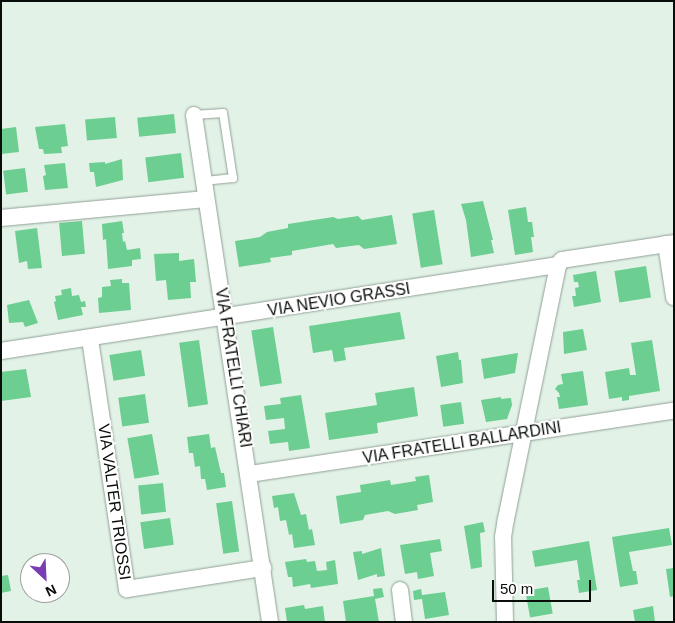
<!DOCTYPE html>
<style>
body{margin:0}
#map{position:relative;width:675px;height:623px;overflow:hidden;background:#e2f2e7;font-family:Helvetica,sans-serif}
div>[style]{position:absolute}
.building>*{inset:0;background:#6cce90;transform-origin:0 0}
.roads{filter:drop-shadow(0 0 1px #91a095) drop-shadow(0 0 1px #91a095)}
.service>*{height:8px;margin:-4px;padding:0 4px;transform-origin:4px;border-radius:4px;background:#fff}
.minor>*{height:16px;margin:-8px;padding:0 8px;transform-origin:8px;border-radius:8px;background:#fff}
span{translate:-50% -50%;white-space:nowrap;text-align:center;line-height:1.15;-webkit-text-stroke:4px #fff;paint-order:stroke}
.street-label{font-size:16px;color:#090e0a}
.frame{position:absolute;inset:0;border:2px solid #090e0a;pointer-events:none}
.north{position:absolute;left:20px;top:553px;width:50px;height:50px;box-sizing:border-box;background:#fff;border:1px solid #9d9f9d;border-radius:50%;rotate:155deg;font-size:14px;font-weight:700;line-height:20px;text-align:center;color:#090e0a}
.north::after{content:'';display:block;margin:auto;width:18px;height:22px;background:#793cb2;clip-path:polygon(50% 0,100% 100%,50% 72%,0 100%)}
.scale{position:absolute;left:492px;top:580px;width:99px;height:22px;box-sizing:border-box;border:2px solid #090e0a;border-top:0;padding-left:6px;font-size:15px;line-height:18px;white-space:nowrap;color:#090e0a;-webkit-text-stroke:4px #fff;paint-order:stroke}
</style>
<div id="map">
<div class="building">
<div style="left:174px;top:114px;width:19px;height:37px;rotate:84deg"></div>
<div style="left:115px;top:117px;width:21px;height:30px;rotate:85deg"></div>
<div style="clip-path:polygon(65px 124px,68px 146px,61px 147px,62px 153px,44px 154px,43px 149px,39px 149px,35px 127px)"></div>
<div style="clip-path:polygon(16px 127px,19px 152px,1px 154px,1px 129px)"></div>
<div style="left:181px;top:153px;width:25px;height:36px;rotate:83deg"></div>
<div style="clip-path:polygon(122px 159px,123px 180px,96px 187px,94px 172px,90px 172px,89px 163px,105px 162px,105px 164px)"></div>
<div style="clip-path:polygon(65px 163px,68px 188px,45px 190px,43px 176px,46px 175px,44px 165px)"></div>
<div style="left:25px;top:168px;width:24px;height:22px;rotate:83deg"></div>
<div style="clip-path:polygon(483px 201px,493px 240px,491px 240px,494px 253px,471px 257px,466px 220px,461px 204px)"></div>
<div style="clip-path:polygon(526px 207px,528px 222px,532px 222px,534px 237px,531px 237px,533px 252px,515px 255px,508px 210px)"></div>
<div style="left:434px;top:210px;width:55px;height:22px;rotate:81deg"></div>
<div style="clip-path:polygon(392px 215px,397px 244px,364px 249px,359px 245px,336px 248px,333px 244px,292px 251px,292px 255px,270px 258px,271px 262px,239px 267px,235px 241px,260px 237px,267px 232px,288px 228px,288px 224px,333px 217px,338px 219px,358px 216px,362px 220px)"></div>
<div style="left:82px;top:221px;width:33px;height:23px;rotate:85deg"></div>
<div style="clip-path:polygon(122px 221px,124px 233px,122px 233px,123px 242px,125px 241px,127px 250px,140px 248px,141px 259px,132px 260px,132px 266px,108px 269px,106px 239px,103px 240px,102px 224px)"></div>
<div style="clip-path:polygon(37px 228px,42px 268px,28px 269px,27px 261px,19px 263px,15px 231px)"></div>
<div style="clip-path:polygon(179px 253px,179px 261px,194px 259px,196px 282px,190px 282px,191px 298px,168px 300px,166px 280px,156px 281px,154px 254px)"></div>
<div style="left:646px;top:266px;width:32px;height:32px;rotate:81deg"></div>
<div style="clip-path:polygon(596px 271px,601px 302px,574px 307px,572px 296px,576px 296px,575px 288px,579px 287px,578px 282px,574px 282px,573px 275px)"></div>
<div style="clip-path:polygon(122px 279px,122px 283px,129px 283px,131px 310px,99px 313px,98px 298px,102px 297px,102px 287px,111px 286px,110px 280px)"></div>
<div style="clip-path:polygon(71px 288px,72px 296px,79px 295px,81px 302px,85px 301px,86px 307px,81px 307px,83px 315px,58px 320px,54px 302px,56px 301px,55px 296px,62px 295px,61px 290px)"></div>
<div style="clip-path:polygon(29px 300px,38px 323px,25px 327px,23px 322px,9px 323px,7px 305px)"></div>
<div style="clip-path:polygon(400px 312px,405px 339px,344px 348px,346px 360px,334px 362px,332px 350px,313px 353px,309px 326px)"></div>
<div style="left:273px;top:327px;width:57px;height:22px;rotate:81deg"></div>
<div style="clip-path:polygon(583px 329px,587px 350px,564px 354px,563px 332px)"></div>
<div style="left:199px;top:340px;width:65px;height:20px;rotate:82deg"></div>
<div style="clip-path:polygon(652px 340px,660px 391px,629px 396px,629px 400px,622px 401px,622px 397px,609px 399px,605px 372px,629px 368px,630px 375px,636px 375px,631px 343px)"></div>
<div style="left:141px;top:350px;width:26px;height:32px;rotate:81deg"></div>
<div style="clip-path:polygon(458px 352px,459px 360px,461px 360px,463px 383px,441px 387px,436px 356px)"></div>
<div style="clip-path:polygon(518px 353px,515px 373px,484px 379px,481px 359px)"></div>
<div style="clip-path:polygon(26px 369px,31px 397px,1px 401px,1px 372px)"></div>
<div style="clip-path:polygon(583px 371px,588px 405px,559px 409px,557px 397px,560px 397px,559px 393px,555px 389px,558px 385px,563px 384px,561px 374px)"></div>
<div style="clip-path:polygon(414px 387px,418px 416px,377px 423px,378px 433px,329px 440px,325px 413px,377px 405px,375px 393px)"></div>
<div style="left:145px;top:394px;width:29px;height:27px;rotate:82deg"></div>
<div style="clip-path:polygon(301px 395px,310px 448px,289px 451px,288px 442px,270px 444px,268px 431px,285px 429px,284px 418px,266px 420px,264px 406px,281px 404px,280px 398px)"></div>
<div style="clip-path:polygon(501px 397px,501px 399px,511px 398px,512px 405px,507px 419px,486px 422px,481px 400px)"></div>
<div style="left:461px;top:402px;width:22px;height:21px;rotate:82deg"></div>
<div style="left:152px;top:434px;width:41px;height:25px;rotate:80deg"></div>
<div style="clip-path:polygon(209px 434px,211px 448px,215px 447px,221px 473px,224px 473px,226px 487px,207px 490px,205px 479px,201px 479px,200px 466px,195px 467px,193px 453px,189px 453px,187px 437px)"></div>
<div style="clip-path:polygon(429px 475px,433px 502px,417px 505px,418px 510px,395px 514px,388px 511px,365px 515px,363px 520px,340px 524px,336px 496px,361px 492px,360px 485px,390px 480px,391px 485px,416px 481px,415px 477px)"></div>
<div style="left:163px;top:483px;width:29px;height:25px;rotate:84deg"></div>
<div style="clip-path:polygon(294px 493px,301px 515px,306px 514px,309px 530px,312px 529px,315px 545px,294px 548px,292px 534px,289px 535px,286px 520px,280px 521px,278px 507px,274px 508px,272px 496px)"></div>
<div style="left:232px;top:501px;width:51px;height:16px;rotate:82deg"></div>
<div style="left:170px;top:518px;width:27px;height:30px;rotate:82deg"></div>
<div style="clip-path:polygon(483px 522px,485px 532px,480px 533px,482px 567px,471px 569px,464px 526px)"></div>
<div style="clip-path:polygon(669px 528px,672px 545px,629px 552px,633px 571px,636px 571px,638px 584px,620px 587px,612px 537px)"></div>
<div style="clip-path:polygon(440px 539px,442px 551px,430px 553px,434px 576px,418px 579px,417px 572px,405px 574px,400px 545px)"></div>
<div style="clip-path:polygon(589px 541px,597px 590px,579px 593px,577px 580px,580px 580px,577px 560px,535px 567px,532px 551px)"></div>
<div style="clip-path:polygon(381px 548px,385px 576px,377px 577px,377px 574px,358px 580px,353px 552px,362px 551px,362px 554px)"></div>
<div style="clip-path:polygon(306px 559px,307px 562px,315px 561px,317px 571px,327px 570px,326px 562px,335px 560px,338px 584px,311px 588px,310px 584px,293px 587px,292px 577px,288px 577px,285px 562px)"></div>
<div style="clip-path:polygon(674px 568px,674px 596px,670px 597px,666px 569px)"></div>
<div style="clip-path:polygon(8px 575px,11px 591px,1px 593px,1px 576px)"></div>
<div style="left:548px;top:587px;width:27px;height:23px;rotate:80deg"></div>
<div style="clip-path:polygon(382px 588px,384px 597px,375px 599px,379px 622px,346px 622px,343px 601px,374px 596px,373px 589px)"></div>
<div style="clip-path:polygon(421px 589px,422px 595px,445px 592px,449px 615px,425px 619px,422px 599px,414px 600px,413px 591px)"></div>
<div style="clip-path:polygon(304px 605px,305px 609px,323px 606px,325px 622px,287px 622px,285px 608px)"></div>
<div style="clip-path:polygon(653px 606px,655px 622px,635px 622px,633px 610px)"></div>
</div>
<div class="roads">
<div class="service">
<div style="left:194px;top:115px;width:29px;rotate:-4deg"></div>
<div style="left:223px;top:113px;width:66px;rotate:81.3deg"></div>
<div style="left:233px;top:178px;width:30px;rotate:174deg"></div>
</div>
<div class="minor">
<div style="left:194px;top:115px;width:513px;rotate:81.47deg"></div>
<div style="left:1px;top:218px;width:206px;rotate:-5.3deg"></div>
<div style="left:666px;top:244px;width:54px;rotate:81.4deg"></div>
<div style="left:90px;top:339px;width:253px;rotate:81.6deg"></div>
<div style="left:127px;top:589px;width:138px;rotate:-8.8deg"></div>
<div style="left:1px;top:351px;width:564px;rotate:-8.78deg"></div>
<div style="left:558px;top:265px;width:6px;rotate:-51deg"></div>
<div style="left:562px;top:260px;width:113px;rotate:-8.6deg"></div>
<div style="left:250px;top:474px;width:429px;rotate:-8.5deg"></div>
<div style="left:400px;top:590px;width:32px;rotate:83deg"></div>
<div style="left:505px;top:622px;width:85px;rotate:-91.3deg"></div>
<div style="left:503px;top:537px;width:18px;rotate:-81deg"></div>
<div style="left:506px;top:519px;width:259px;rotate:-78.4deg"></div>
</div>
</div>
<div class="street-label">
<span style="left:339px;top:300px;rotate:-9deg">VIA NEVIO GRASSI</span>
<span style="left:233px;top:368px;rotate:81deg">VIA FRATELLI CHIARI</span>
<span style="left:462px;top:443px;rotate:-9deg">VIA FRATELLI BALLARDINI</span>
<span style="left:114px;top:502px;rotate:82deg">VIA VALTER TRIOSSI</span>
</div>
<div class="frame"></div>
<div class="north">N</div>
<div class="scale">50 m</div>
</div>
